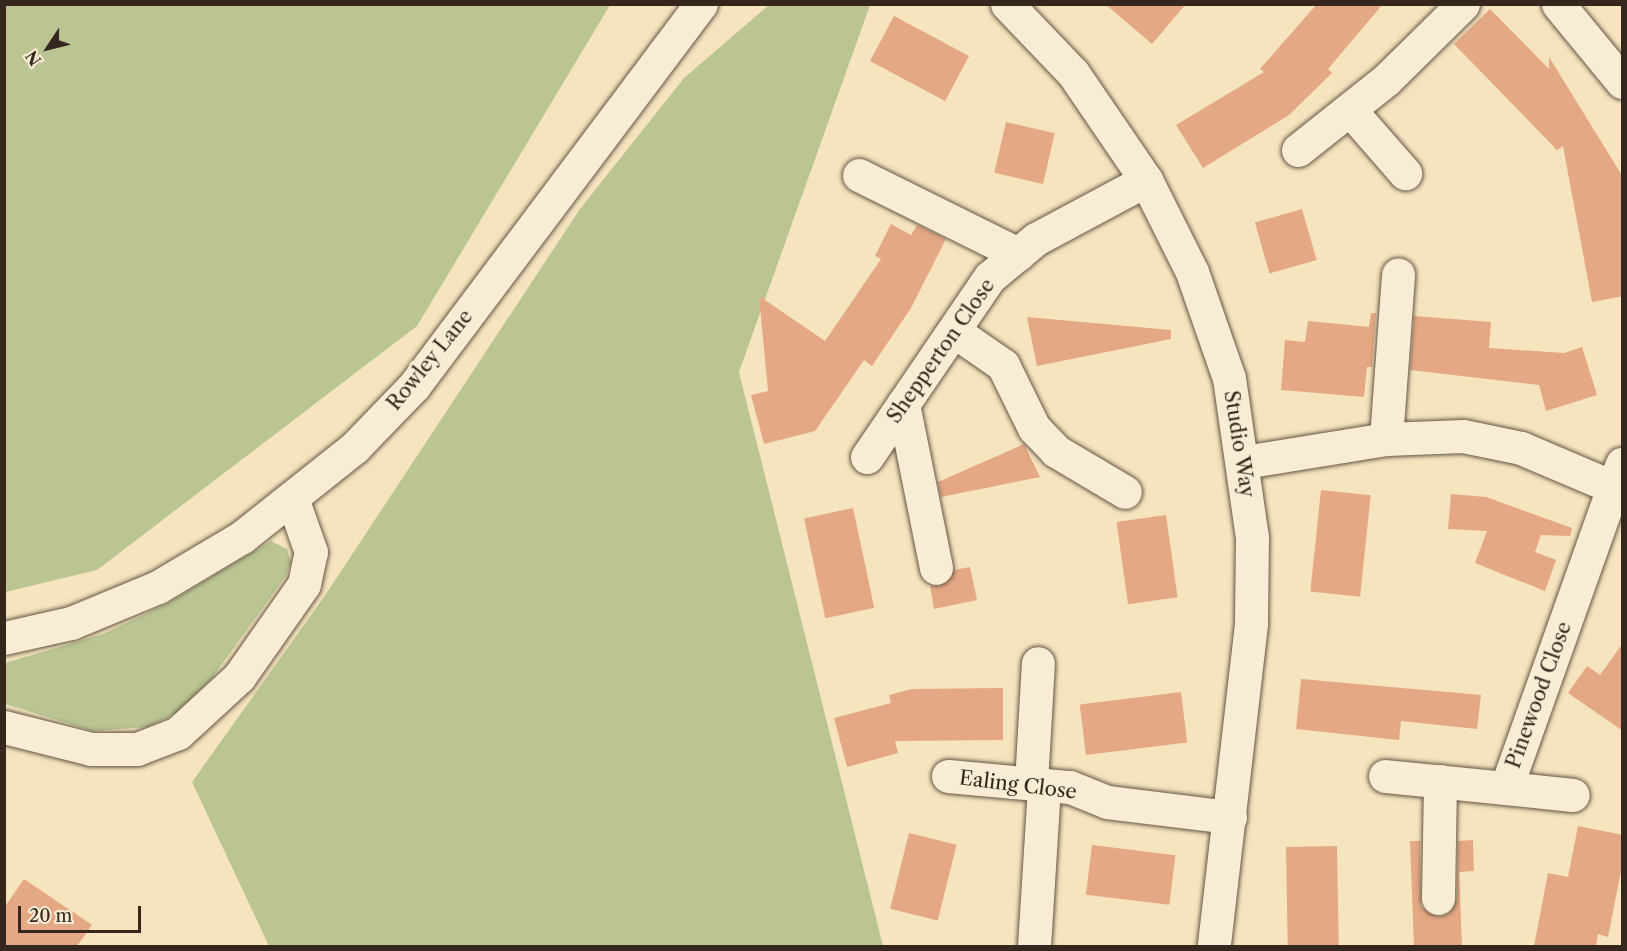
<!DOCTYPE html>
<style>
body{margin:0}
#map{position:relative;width:1627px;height:951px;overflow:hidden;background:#f5e4bd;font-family:"Libre Caslon Text",serif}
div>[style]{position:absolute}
.green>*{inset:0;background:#bac593}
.building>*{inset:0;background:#e4a884;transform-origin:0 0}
.roads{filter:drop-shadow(0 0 2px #655645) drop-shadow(0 0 2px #655645)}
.minor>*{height:33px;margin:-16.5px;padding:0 16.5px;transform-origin:16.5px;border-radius:16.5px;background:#f8edd4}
span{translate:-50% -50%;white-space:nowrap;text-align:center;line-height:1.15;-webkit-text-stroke:6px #f8edd4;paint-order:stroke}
.street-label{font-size:20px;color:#35271d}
.frame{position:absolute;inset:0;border:6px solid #35271d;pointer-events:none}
.north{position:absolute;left:18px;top:18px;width:60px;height:60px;-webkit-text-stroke:4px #f8edd4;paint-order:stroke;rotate:235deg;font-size:16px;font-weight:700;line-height:24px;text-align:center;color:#35271d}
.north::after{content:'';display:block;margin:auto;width:21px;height:27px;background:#35271d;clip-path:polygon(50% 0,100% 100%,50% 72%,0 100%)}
.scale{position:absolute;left:18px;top:906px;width:123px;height:27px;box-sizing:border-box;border:3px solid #35271d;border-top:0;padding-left:8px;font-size:18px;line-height:21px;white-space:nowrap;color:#35271d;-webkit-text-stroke:4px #f8edd4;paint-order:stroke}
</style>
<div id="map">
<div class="green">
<div style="clip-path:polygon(4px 5px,5px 4px,610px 5px,417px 326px,97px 570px,5px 592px)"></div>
<div style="clip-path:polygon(769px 5px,870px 5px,739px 372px,883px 946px,269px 946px,192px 782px,324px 597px,580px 209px,684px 78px)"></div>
<div style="clip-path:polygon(271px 541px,287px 549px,291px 562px,285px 577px,212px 678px,177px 712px,148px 727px,93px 731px,5px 704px,5px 663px,103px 634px,167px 604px)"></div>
</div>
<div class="building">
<div style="clip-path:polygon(1105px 4px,1186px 4px,1152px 44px)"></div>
<div style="clip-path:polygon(1317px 4px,1383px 4px,1328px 69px,1332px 73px,1289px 115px,1203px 168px,1176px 125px,1264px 72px,1260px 69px)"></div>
<div style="clip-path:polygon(1490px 9px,1549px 69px,1549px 57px,1623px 177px,1623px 296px,1592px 302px,1563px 146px,1557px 150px,1454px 44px)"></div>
<div style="left:894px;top:16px;width:85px;height:51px;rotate:28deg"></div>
<div style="left:1006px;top:122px;width:50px;height:52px;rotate:13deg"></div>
<div style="left:1302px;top:209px;width:53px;height:49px;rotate:74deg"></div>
<div style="clip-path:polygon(891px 224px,911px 235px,917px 225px,946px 239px,911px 308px,872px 366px,864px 360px,815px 431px,764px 444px,751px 395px,768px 391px,759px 296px,825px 341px,881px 259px,875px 256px)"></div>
<div style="clip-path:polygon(1371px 313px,1376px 313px,1372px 367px,1367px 367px,1364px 397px,1281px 390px,1285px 340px,1305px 342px,1308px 321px,1369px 327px)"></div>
<div style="clip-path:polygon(1414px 316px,1491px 322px,1489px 348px,1564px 353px,1582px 347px,1597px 395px,1546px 411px,1539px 385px,1410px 370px)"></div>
<div style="clip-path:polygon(1027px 317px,1171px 330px,1171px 339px,1037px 366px)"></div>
<div style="clip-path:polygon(1024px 444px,1040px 477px,941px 497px,938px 482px)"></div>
<div style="left:1321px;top:490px;width:50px;height:102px;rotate:6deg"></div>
<div style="clip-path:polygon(1451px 494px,1486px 497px,1572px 528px,1570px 536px,1541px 535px,1535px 552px,1556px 560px,1545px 591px,1475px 563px,1487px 531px,1448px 529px)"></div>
<div style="left:853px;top:508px;width:102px;height:50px;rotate:78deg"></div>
<div style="left:1166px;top:515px;width:83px;height:50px;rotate:82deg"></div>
<div style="clip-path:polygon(970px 567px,977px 600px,934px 609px,930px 586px,940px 586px,954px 570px)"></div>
<div style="clip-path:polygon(1623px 643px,1623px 731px,1568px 693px,1587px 666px,1600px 675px)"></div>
<div style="clip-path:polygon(1301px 679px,1481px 695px,1477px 729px,1401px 721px,1399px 740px,1296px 729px)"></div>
<div style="clip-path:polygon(1003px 688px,1003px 740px,895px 741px,898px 753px,847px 767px,834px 718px,891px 703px,889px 695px,912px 689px)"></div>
<div style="left:1181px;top:692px;width:51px;height:102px;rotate:83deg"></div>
<div style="clip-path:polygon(1578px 826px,1623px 835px,1623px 861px,1608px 937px,1598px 934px,1596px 946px,1534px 946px,1548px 873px,1568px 877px)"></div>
<div style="left:909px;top:833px;width:49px;height:78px;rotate:14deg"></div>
<div style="clip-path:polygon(1473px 840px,1474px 871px,1459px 872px,1462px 946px,1414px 946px,1410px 841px,1420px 841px,1421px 907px,1438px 917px,1448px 914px,1457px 899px,1458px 841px)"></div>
<div style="left:1092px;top:845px;width:84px;height:50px;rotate:7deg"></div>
<div style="left:1337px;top:846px;width:100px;height:51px;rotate:89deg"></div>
<div style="clip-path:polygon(24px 879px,92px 925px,77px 946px,4px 946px,4px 908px)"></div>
</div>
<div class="roads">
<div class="minor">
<div style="left:1007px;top:4px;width:95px;rotate:46.3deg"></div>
<div style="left:1073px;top:73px;width:130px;rotate:55.7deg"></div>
<div style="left:1146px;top:180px;width:103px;rotate:63.4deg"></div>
<div style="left:1192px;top:272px;width:112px;rotate:70.8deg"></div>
<div style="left:1229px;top:378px;width:162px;rotate:81.8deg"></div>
<div style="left:1252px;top:538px;width:86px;rotate:90.7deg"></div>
<div style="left:1251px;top:624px;width:324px;rotate:96.6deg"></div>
<div style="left:1558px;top:4px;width:101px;rotate:50.6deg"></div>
<div style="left:1350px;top:110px;width:84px;rotate:48.9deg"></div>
<div style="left:1298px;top:150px;width:112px;rotate:-38.5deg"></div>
<div style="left:1386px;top:80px;width:108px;rotate:-44.6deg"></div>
<div style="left:859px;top:175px;width:178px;rotate:26.4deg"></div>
<div style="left:954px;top:331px;width:60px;rotate:34.8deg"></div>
<div style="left:1003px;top:365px;width:70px;rotate:63.8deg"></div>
<div style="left:1034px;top:428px;width:32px;rotate:46deg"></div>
<div style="left:1056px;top:451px;width:80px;rotate:30.7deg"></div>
<div style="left:903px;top:404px;width:167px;rotate:78.6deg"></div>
<div style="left:1386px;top:439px;width:165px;rotate:-85.8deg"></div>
<div style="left:867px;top:457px;width:218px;rotate:-55.7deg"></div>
<div style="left:990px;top:277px;width:60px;rotate:-39.6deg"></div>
<div style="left:1036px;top:239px;width:125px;rotate:-28.2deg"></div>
<div style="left:1244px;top:462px;width:144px;rotate:-9.2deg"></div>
<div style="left:1386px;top:439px;width:77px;rotate:-2.2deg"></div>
<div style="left:1463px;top:436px;width:59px;rotate:11.7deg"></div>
<div style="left:1521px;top:448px;width:100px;rotate:23deg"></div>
<div style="left:1613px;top:487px;width:25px;rotate:-69deg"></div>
<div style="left:4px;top:638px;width:69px;rotate:-12.6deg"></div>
<div style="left:71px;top:623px;width:94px;rotate:-22.5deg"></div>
<div style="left:158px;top:587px;width:98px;rotate:-30.8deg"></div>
<div style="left:242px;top:537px;width:144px;rotate:-38.5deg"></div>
<div style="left:355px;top:447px;width:85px;rotate:-46deg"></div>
<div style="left:414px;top:386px;width:478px;rotate:-53.1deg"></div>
<div style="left:4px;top:727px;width:90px;rotate:14.2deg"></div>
<div style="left:91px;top:749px;width:46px"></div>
<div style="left:137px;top:749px;width:44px;rotate:-21.3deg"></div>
<div style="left:178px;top:733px;width:83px;rotate:-42.6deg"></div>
<div style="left:239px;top:677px;width:113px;rotate:-55deg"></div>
<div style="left:304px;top:584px;width:33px;rotate:-78deg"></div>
<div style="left:311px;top:552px;width:57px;rotate:-109.4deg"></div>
<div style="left:948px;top:776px;width:122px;rotate:5.2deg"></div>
<div style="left:1070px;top:787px;width:40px;rotate:22deg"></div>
<div style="left:1107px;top:802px;width:124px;rotate:7deg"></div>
<div style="left:1385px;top:776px;width:122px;rotate:5.7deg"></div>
<div style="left:1506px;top:788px;width:319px;rotate:-70.4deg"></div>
<div style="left:1031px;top:783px;width:120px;rotate:-86.7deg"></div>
<div style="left:1506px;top:788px;width:67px;rotate:6deg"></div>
<div style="left:1438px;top:898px;width:117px;rotate:-89deg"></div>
<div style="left:1034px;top:946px;width:161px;rotate:-86.4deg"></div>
</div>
</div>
<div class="street-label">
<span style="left:941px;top:351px;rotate:-55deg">Shepperton Close</span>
<span style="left:430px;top:360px;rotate:-51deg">Rowley Lane</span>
<span style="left:1239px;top:444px;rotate:81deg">Studio Way</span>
<span style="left:1539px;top:695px;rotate:-70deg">Pinewood Close</span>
<span style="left:1018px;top:785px;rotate:7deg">Ealing Close</span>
</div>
<div class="frame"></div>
<div class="north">N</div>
<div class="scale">20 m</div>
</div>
